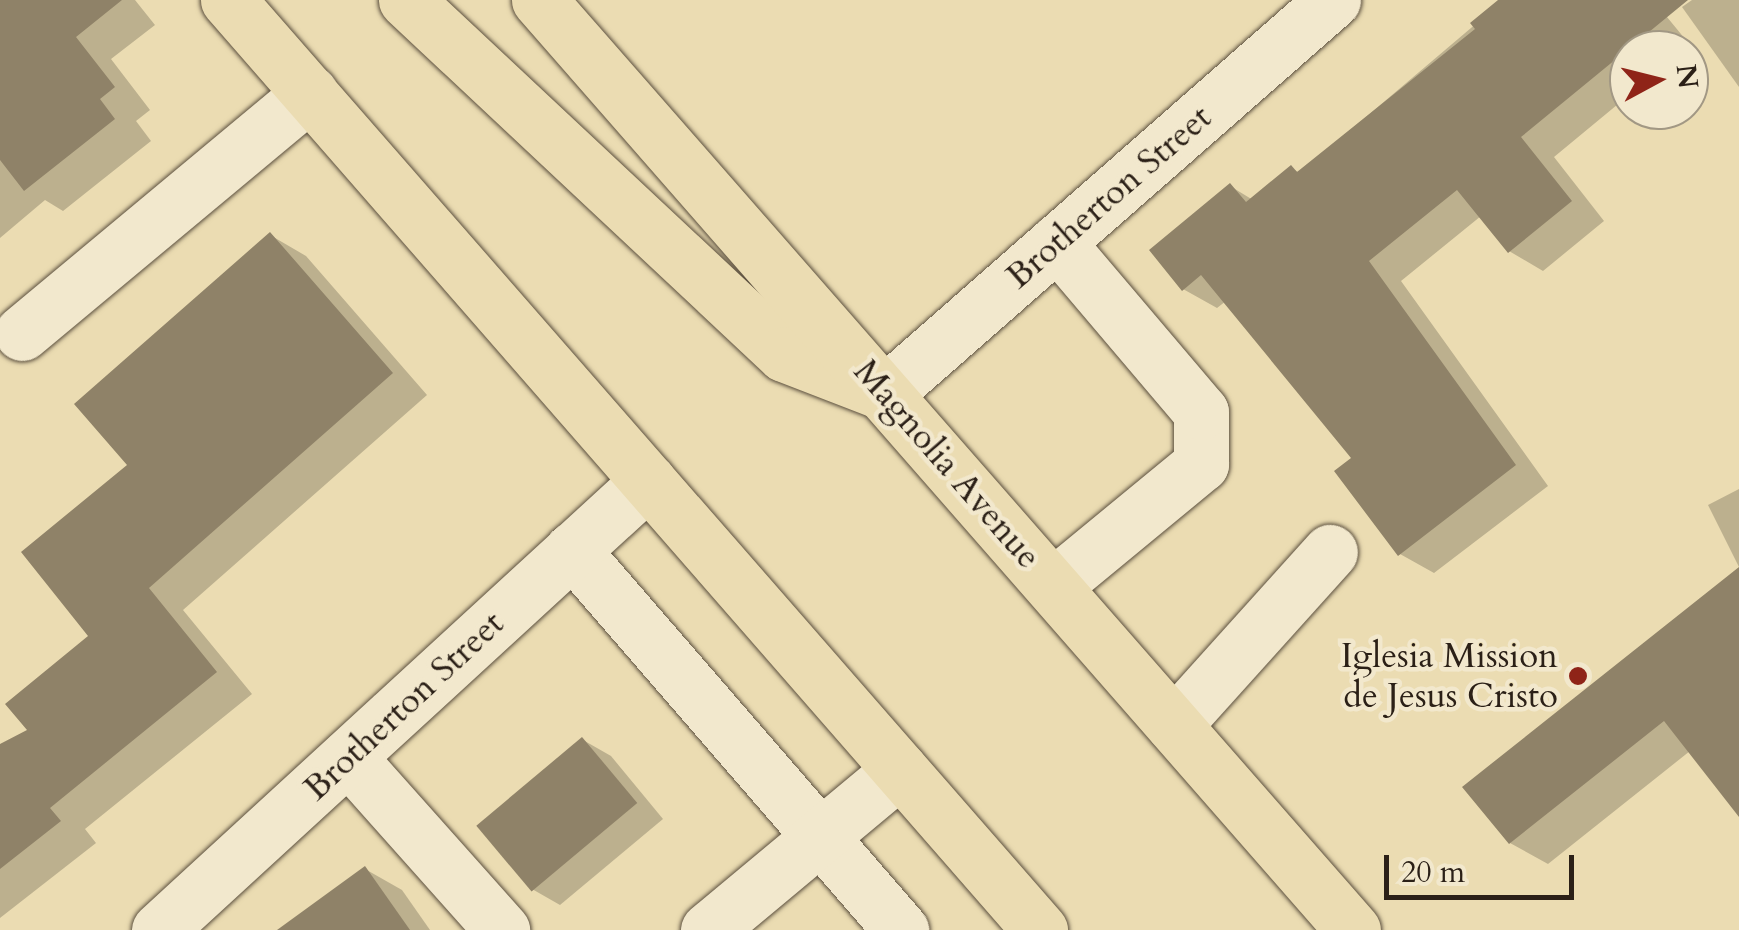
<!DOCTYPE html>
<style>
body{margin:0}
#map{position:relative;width:1739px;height:930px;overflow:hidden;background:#ebdcb2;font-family:Cardo,serif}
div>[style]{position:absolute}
.shadow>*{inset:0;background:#0003}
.building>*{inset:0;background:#8f8268;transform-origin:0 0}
.roads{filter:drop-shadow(0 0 2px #5b4f3e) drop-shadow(0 0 2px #5b4f3e)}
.minor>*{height:55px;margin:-27.5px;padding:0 27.5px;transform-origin:27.5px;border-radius:27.5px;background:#f2e8cd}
.major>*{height:55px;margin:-27.5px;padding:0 27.5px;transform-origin:27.5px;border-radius:27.5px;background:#ebdcb2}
.dots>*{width:28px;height:28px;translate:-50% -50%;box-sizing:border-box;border:5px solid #f2e8cd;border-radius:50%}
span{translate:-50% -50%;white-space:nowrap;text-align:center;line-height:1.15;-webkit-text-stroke:9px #f2e8cd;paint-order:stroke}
.street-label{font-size:35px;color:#2b2017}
.poi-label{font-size:35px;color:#2b2017}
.right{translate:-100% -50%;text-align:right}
.north{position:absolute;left:1609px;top:30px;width:100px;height:100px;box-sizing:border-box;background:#f2e8cd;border:2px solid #a29884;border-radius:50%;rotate:83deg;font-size:28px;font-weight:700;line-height:40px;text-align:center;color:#2b2017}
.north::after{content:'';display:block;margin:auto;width:35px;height:45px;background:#8f2418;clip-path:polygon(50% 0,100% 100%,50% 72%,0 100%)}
.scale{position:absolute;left:1384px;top:855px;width:190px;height:45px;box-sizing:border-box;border:5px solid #2b2017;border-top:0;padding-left:12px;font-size:30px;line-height:35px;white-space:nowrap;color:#2b2017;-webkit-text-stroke:8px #f2e8cd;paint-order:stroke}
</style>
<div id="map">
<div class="shadow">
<div style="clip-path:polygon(0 0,135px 0,155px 25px,111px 59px,150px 110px,136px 121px,151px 141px,63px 211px,45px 200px,0 238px)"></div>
<div style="clip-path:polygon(1504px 0,1653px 0,1690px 45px,1629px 50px,1629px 95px,1554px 157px,1604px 221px,1543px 271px,1509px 251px,1481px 216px,1401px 281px,1548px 486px,1434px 573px,1400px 554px,1354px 458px,1226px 301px,1217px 308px,1183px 289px,1230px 186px,1253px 200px,1291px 168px,1300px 173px)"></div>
<div style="clip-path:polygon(1692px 0,1739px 0,1739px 87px,1682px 7px)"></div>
<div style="clip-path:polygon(270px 235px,306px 256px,427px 395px,183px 610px,252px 694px,85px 829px,96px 843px,0 918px,0 755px,30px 731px,92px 637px,131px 465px)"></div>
<div style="clip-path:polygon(1739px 489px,1739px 567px,1708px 505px)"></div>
<div style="clip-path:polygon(1739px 638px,1739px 807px,1690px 751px,1548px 864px,1510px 843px)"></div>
<div style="clip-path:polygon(583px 740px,611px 756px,663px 819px,560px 905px,532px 889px)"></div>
<div style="clip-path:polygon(365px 869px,402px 890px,430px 930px,325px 930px)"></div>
</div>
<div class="building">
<div style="clip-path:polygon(0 0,122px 0,76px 37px,115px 87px,100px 99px,115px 119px,24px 191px,0 160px)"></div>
<div style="clip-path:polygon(1498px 0,1688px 0,1521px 137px,1572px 201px,1508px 253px,1457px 190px,1369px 261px,1516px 465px,1398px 556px,1334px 471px,1351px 458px,1201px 275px,1182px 291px,1149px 250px,1230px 183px,1246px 202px,1291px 165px,1297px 172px,1475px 29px,1470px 23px)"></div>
<div style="clip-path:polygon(270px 232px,393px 373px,149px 588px,217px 672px,50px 808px,61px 821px,0 869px,0 744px,27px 730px,5px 704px,88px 636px,21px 552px,127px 465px,74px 404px)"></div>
<div style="clip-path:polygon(1739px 567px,1739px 817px,1664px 721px,1509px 844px,1462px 787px)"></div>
<div style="left:582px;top:737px;width:86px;height:138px;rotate:50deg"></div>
<div style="clip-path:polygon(365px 866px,410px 930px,277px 930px)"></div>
</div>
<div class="roads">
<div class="minor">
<div style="left:22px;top:333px;width:375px;rotate:-39.8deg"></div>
<div style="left:885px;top:393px;width:596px;rotate:-41.26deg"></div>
<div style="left:572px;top:550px;width:503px;rotate:49.11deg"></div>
<div style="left:1053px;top:586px;width:192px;rotate:-39.5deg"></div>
<div style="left:1201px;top:464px;width:52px;rotate:-90deg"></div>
<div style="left:1201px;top:412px;width:223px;rotate:-130.3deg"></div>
<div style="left:1174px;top:725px;width:233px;rotate:-48deg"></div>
<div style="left:348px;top:757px;width:232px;rotate:48.3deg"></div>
<div style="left:159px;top:930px;width:664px;rotate:-42.56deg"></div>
<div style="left:708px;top:930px;width:250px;rotate:-39.8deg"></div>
</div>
<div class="major">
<div style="left:228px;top:0;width:1235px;rotate:48.88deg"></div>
<div style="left:406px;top:0;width:518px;rotate:43.12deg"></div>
<div style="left:784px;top:354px;width:100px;rotate:21.2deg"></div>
<div style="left:539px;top:0;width:1236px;rotate:48.81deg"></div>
</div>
</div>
<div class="dots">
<div style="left:1578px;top:676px;background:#8f2418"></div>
</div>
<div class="street-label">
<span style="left:1109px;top:197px;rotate:-41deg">Brotherton Street</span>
<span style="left:947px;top:464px;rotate:49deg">Magnolia Avenue</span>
<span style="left:404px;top:706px;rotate:-43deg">Brotherton Street</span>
</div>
<div class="poi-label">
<span class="right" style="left:1558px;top:676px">Iglesia Mission<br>de Jesus Cristo</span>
</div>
<div class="north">N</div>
<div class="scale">20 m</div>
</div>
